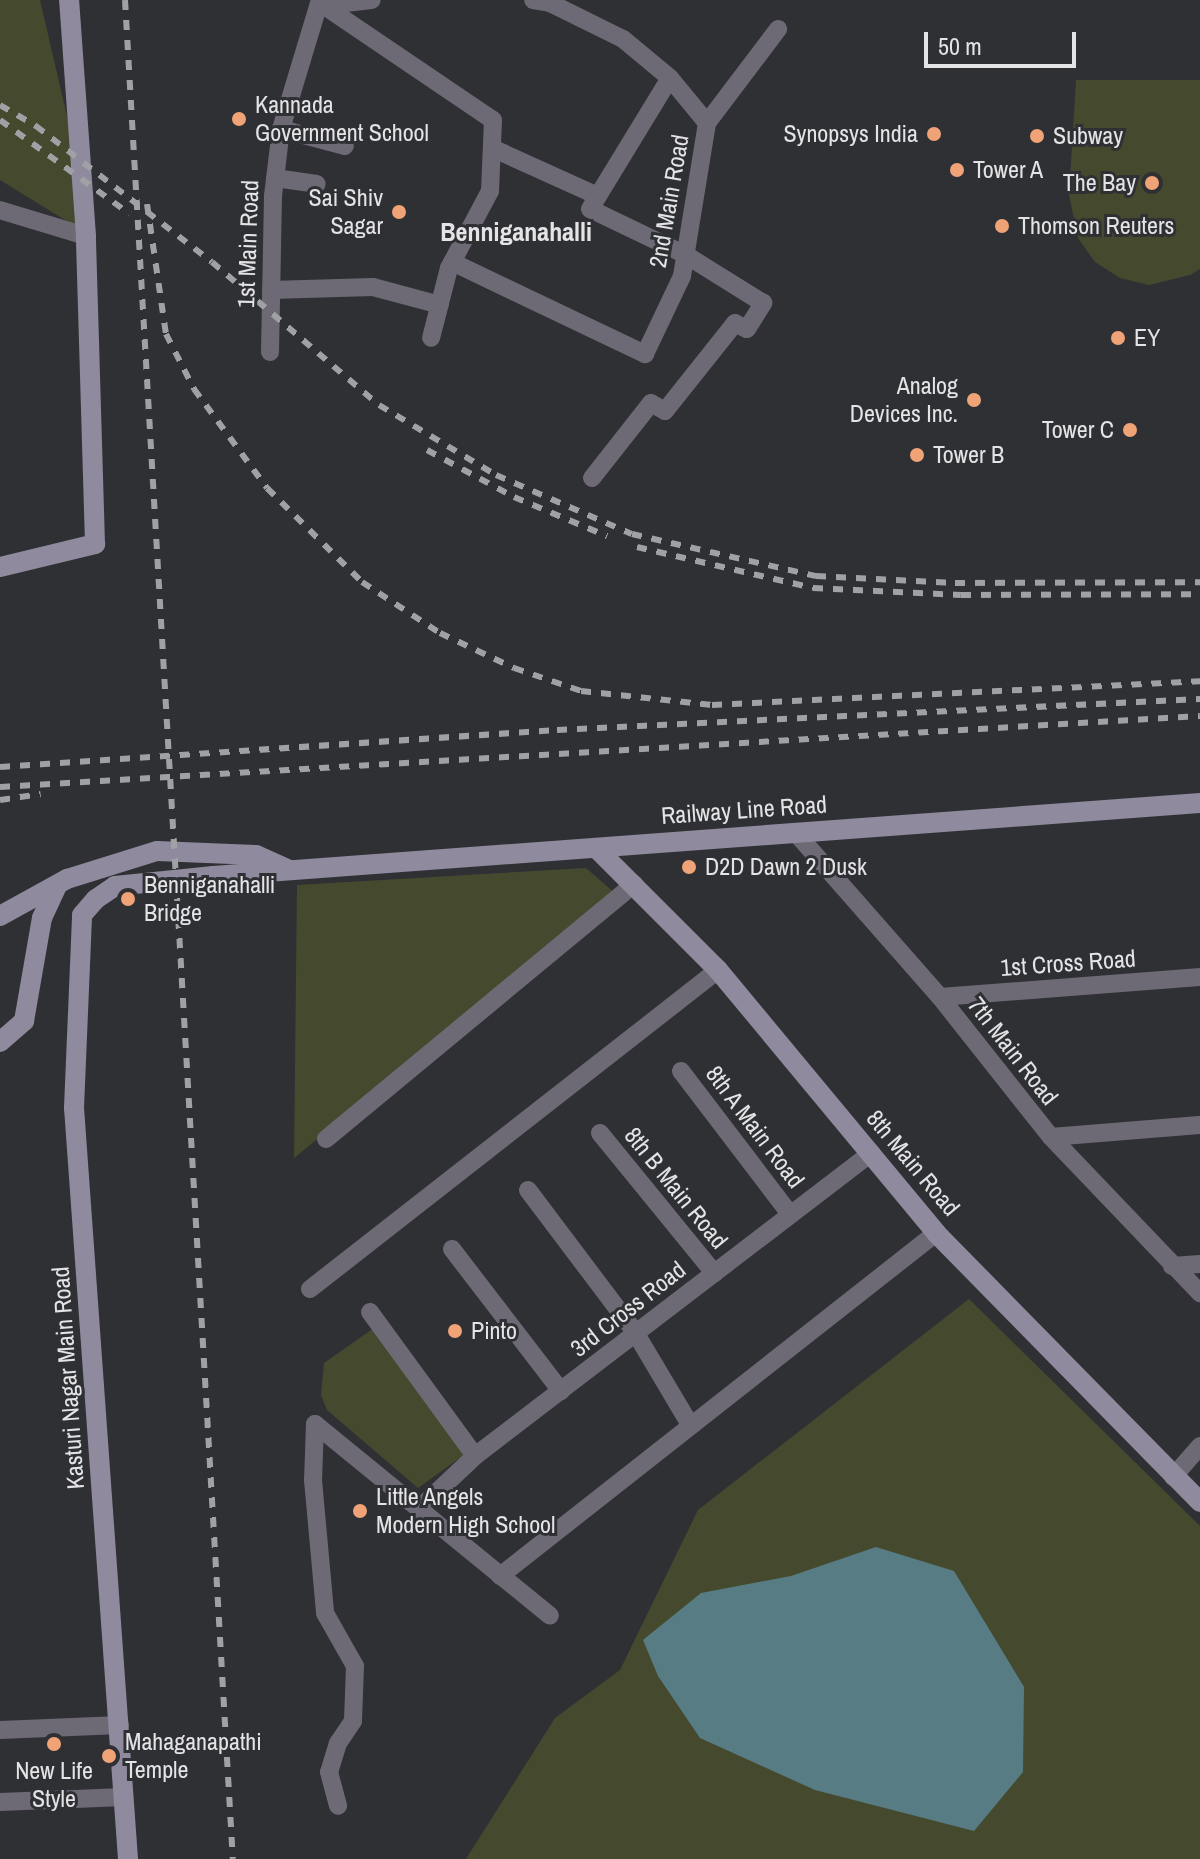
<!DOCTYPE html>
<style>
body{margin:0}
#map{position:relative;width:1200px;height:1859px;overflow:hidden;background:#2f3034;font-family:"Archivo Narrow",sans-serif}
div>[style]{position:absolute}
.green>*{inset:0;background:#454a2f}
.water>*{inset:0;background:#577c84}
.street>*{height:18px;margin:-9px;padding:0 9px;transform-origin:9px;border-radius:9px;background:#6d6a76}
.secondary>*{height:20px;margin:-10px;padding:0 10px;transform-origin:10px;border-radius:10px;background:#8f8a9d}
.rail>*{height:6px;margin-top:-3px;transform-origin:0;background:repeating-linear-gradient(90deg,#a0a1a4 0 10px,transparent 0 20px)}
.dots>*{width:22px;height:22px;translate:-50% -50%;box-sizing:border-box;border:4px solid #2f3034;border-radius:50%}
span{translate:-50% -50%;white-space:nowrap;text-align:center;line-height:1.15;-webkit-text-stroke:6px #2f3034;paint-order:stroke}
.poi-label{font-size:24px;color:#e4e4e7}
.left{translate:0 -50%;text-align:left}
.right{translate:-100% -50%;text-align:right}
.street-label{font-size:24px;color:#e4e4e7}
.neighbourhood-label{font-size:26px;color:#e4e4e7;font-weight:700}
.scale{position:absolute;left:924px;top:32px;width:152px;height:36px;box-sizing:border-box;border:4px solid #e4e4e7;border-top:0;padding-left:10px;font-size:24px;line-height:28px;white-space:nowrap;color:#e4e4e7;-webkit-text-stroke:6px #2f3034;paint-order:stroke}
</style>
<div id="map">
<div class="green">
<div style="clip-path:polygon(0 0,40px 0,70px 129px,78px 228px,0 180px)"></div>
<div style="clip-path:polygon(1076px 80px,1200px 80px,1200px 269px,1190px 275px,1149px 285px,1120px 278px,1095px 262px,1078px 238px,1069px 195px)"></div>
<div style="clip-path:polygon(586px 868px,617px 895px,294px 1158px,297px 885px)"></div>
<div style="clip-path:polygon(969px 1299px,1200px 1526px,1200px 1859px,466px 1859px,555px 1718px,620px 1670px,698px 1510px)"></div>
<div style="clip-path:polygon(374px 1328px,468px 1452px,418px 1488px,327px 1410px,321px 1395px,324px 1363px)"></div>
</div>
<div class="water">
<div style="clip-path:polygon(876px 1547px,954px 1571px,1024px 1687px,1023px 1772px,974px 1831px,815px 1790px,700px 1738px,658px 1676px,643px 1640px,701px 1593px,791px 1576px)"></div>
</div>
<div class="street">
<div style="left:323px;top:5px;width:205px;rotate:34.1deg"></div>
<div style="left:493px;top:120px;width:71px;rotate:92.4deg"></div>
<div style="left:490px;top:191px;width:87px;rotate:118deg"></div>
<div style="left:449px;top:268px;width:72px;rotate:104.4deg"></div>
<div style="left:319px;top:6px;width:53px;rotate:-6.5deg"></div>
<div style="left:707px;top:123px;width:118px;rotate:-52.9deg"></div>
<div style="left:281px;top:129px;width:66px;rotate:14.9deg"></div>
<div style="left:492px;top:148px;width:116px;rotate:24.4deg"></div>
<div style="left:275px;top:178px;width:42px;rotate:8.1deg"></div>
<div style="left:0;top:210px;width:90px;rotate:16.8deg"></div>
<div style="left:452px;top:262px;width:214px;rotate:25.5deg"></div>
<div style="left:645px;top:354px;width:86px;rotate:-64.6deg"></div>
<div style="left:682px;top:276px;width:155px;rotate:-80.7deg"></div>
<div style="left:707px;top:123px;width:58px;rotate:-129.4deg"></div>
<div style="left:670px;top:78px;width:61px;rotate:-140.3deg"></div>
<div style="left:623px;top:39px;width:81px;rotate:-153.7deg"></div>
<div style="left:550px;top:3px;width:17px;rotate:-170deg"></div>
<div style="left:271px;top:290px;width:102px;rotate:-1.7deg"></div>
<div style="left:373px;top:287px;width:69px;rotate:15deg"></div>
<div style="left:270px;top:352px;width:156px;rotate:-88.9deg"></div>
<div style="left:273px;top:196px;width:67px;rotate:-83.2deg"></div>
<div style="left:281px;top:129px;width:135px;rotate:-73.2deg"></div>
<div style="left:592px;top:478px;width:95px;rotate:-51.8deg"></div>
<div style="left:651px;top:403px;width:16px;rotate:30deg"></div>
<div style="left:665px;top:411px;width:112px;rotate:-51.5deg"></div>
<div style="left:735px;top:323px;width:13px;rotate:27deg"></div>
<div style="left:747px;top:329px;width:31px;rotate:-58deg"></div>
<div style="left:763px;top:303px;width:91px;rotate:-148.1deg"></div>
<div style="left:686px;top:255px;width:106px;rotate:-154.4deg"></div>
<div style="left:590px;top:209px;width:153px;rotate:-58.6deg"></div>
<div style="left:795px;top:832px;width:220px;rotate:48.7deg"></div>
<div style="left:940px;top:997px;width:179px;rotate:51.6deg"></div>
<div style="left:1051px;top:1137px;width:216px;rotate:46.3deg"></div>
<div style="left:940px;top:997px;width:261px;rotate:-4.4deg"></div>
<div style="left:681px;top:1071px;width:178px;rotate:52.7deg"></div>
<div style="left:600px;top:1133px;width:181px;rotate:50.8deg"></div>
<div style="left:1051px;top:1137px;width:149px;rotate:-4.6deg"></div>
<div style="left:326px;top:1139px;width:400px;rotate:-39.6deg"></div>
<div style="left:528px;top:1190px;width:178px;rotate:53deg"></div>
<div style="left:635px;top:1332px;width:106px;rotate:59.3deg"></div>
<div style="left:452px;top:1249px;width:179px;rotate:52.5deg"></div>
<div style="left:1172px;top:1266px;width:28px;rotate:-4deg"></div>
<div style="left:310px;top:1289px;width:518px;rotate:-38.02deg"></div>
<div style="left:370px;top:1312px;width:178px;rotate:53.9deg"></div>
<div style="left:315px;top:1424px;width:56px;rotate:92deg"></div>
<div style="left:313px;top:1480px;width:134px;rotate:84.8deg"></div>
<div style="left:325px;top:1613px;width:61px;rotate:60.5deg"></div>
<div style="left:355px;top:1666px;width:55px;rotate:92.1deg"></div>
<div style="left:353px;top:1721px;width:27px;rotate:124deg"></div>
<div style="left:338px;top:1743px;width:30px;rotate:107deg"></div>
<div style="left:329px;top:1772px;width:35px;rotate:75deg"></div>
<div style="left:315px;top:1424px;width:303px;rotate:39.2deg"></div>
<div style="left:1173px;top:1477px;width:41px;rotate:-48.9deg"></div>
<div style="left:419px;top:1509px;width:77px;rotate:-43.4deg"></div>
<div style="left:475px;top:1456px;width:499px;rotate:-37.4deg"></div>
<div style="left:500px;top:1576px;width:555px;rotate:-38.19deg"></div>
<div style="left:0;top:1730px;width:120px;rotate:-2.4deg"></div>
<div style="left:0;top:1802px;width:124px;rotate:-2.3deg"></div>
</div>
<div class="secondary">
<div style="left:0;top:567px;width:98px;rotate:-13.6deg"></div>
<div style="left:95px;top:544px;width:308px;rotate:-91.7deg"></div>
<div style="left:86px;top:236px;width:237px;rotate:-94.1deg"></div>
<div style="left:597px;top:849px;width:171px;rotate:45deg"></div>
<div style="left:718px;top:970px;width:342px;rotate:50.3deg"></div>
<div style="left:936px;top:1233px;width:377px;rotate:45.5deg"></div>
<div style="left:0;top:916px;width:77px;rotate:-28.9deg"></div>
<div style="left:67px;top:879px;width:94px;rotate:-17.3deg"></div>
<div style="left:157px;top:851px;width:99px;rotate:2.3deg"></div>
<div style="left:256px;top:855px;width:37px;rotate:24deg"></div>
<div style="left:0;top:1042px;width:32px;rotate:-41deg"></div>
<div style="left:24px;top:1021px;width:105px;rotate:-80.1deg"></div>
<div style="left:42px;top:918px;width:35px;rotate:-65deg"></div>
<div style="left:128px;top:1859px;width:753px;rotate:-94.11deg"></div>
<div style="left:74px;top:1108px;width:193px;rotate:-87.6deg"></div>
<div style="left:82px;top:915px;width:21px;rotate:-49deg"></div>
<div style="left:96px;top:899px;width:23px;rotate:-34deg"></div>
<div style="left:115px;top:886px;width:99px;rotate:-5.8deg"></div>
<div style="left:213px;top:876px;width:990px;rotate:-4.23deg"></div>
</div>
<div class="rail">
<div style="left:125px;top:0;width:1862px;rotate:86.68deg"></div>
<div style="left:0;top:105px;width:42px;rotate:30.3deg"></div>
<div style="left:36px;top:126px;width:222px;rotate:37.7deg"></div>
<div style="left:212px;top:262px;width:220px;rotate:40.6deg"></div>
<div style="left:379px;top:405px;width:136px;rotate:30.9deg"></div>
<div style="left:496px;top:475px;width:148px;rotate:23.5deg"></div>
<div style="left:632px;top:534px;width:189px;rotate:12.9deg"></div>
<div style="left:816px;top:576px;width:139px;rotate:2.9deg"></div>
<div style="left:955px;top:583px;width:245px;rotate:-0.2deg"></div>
<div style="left:0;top:120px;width:160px;rotate:35.9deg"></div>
<div style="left:147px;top:204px;width:131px;rotate:81.7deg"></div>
<div style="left:166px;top:334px;width:62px;rotate:63deg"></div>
<div style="left:194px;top:389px;width:123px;rotate:53.6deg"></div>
<div style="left:267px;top:488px;width:134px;rotate:44.7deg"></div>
<div style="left:362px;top:582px;width:93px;rotate:33.2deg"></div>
<div style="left:440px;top:633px;width:82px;rotate:25.3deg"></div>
<div style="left:514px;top:668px;width:71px;rotate:18.9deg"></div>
<div style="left:581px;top:691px;width:132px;rotate:6.1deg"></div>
<div style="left:712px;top:705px;width:489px;rotate:-2.8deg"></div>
<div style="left:427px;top:450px;width:99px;rotate:28.4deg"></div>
<div style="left:514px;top:497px;width:101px;rotate:22.8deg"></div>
<div style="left:637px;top:547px;width:181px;rotate:13.1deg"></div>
<div style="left:813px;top:588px;width:148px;rotate:2.7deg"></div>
<div style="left:961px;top:595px;width:239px;rotate:-0.2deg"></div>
<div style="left:0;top:767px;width:558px;rotate:-3.8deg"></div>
<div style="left:557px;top:730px;width:644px;rotate:-2.76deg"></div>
<div style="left:0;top:787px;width:1202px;rotate:-3.39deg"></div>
<div style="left:0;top:800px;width:41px;rotate:-8.3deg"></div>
</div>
<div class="dots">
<div style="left:239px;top:119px;background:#efa376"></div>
<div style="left:934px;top:134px;background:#efa376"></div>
<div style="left:1037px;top:136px;background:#efa376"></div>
<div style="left:957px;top:170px;background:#efa376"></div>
<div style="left:1152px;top:183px;background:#efa376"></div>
<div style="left:399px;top:212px;background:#efa376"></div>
<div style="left:1002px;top:226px;background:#efa376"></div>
<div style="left:1118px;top:338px;background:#efa376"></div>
<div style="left:974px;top:400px;background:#efa376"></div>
<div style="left:1130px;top:430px;background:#efa376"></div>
<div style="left:917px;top:455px;background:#efa376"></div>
<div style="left:689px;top:867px;background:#efa376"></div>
<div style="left:128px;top:899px;background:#efa376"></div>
<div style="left:455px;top:1331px;background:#efa376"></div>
<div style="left:360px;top:1511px;background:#efa376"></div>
<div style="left:54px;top:1744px;background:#efa376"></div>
<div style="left:109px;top:1756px;background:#efa376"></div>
</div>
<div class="poi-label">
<span class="left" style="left:255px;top:119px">Kannada<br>Government School</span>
<span class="right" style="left:918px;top:134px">Synopsys India</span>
<span class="left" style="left:1053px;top:136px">Subway</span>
<span class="left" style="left:973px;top:170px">Tower A</span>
<span class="right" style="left:1136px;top:183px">The Bay</span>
<span class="right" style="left:383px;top:212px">Sai Shiv<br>Sagar</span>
<span class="left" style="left:1018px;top:226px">Thomson Reuters</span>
<span class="left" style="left:1134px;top:338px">EY</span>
<span class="right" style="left:958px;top:400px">Analog<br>Devices Inc.</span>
<span class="right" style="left:1114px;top:430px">Tower C</span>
<span class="left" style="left:933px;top:455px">Tower B</span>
<span class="left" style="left:705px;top:867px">D2D Dawn 2 Dusk</span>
<span class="left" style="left:144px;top:899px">Benniganahalli<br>Bridge</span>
<span class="left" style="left:471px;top:1331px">Pinto</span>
<span class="left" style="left:376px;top:1511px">Little Angels<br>Modern High School</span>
<span class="left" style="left:125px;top:1756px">Mahaganapathi<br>Temple</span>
<span style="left:54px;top:1785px">New Life<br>Style</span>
</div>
<div class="street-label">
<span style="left:669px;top:201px;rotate:-80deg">2nd Main Road</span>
<span style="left:248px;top:244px;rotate:-88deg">1st Main Road</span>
<span style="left:744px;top:810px;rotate:-4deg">Railway Line Road</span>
<span style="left:1068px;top:963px;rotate:-4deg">1st Cross Road</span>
<span style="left:1013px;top:1051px;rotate:52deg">7th Main Road</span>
<span style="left:755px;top:1127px;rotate:53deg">8th A Main Road</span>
<span style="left:913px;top:1163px;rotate:50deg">8th Main Road</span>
<span style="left:676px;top:1188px;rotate:51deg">8th B Main Road</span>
<span style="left:628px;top:1309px;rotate:-38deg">3rd Cross Road</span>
<span style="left:68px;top:1378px;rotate:-94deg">Kasturi Nagar Main Road</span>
</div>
<div class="neighbourhood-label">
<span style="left:516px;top:232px">Benniganahalli</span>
</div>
<div class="scale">50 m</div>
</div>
